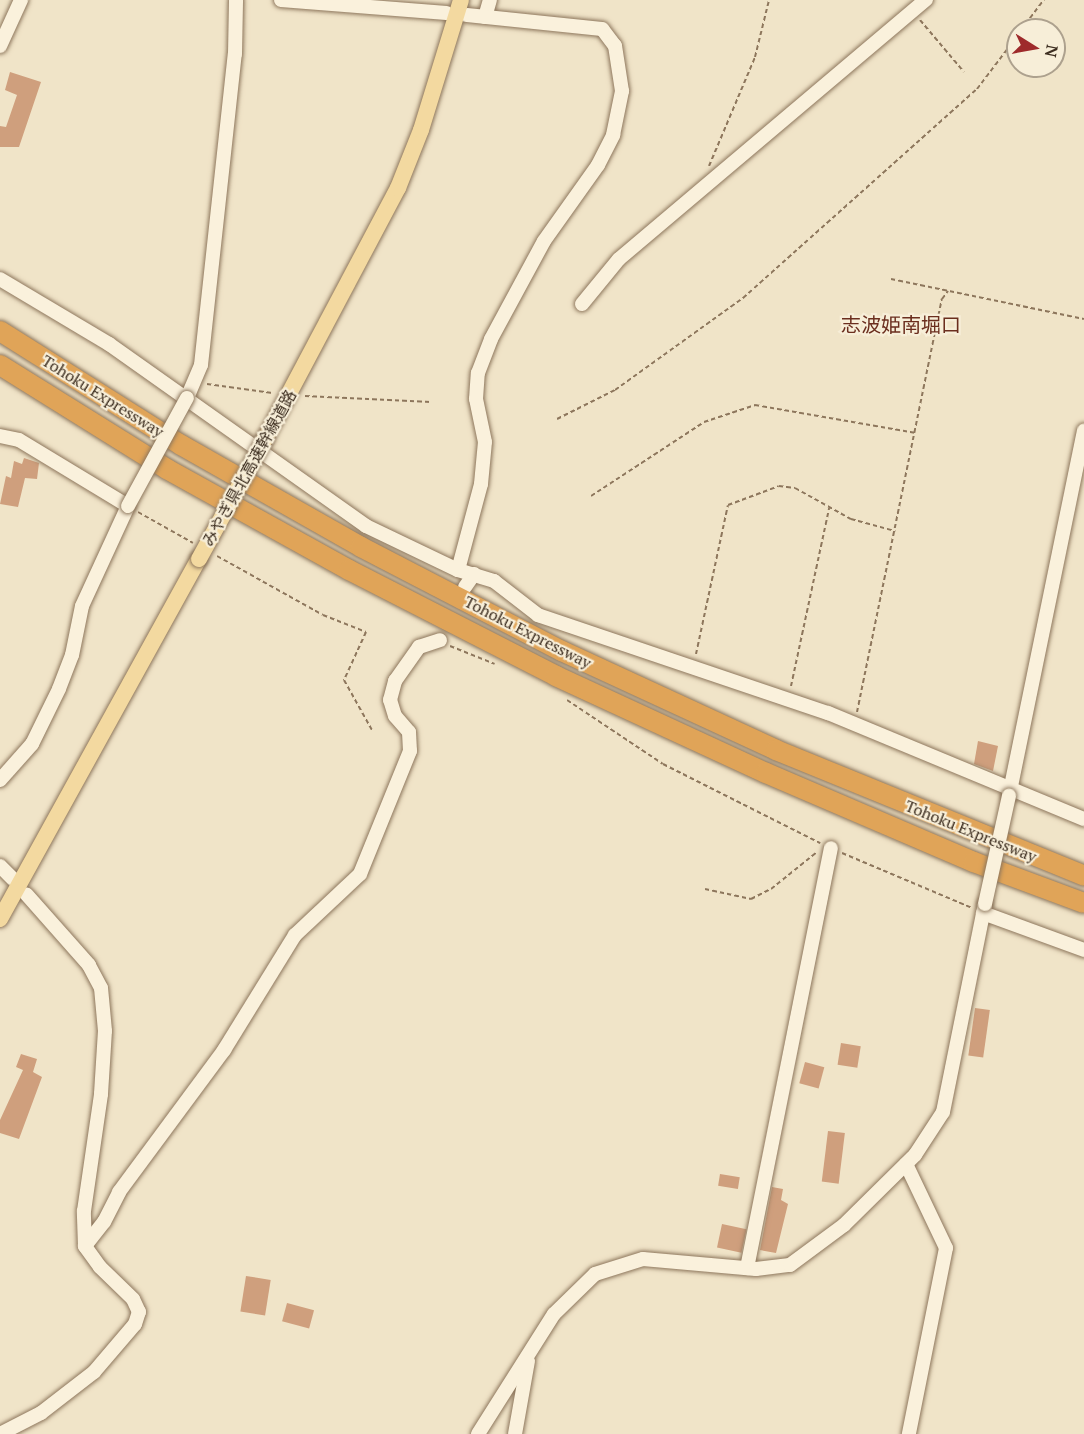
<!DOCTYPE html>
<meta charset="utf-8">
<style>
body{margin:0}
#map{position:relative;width:1084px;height:1434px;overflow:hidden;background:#f0e4c8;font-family:"PT Serif","Noto Sans JP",serif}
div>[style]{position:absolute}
.building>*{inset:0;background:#cf9f7d;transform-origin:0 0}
.path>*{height:2px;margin-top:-1px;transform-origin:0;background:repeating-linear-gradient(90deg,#8d765c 0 4.5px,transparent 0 7.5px)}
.roads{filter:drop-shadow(0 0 2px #8d765c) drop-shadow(0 0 2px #8d765c)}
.minor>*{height:14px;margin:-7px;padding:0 7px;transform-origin:7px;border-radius:7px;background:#faf1dc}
.major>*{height:16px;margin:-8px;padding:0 8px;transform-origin:8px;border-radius:8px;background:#f3d9a0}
.highway>*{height:20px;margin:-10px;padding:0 10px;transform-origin:10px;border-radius:10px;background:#e0a458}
.bridges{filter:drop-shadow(0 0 2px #8d765c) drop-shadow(0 0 2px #8d765c)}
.minor-bridge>*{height:14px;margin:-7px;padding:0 7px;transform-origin:7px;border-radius:7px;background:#faf1dc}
.major-bridge>*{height:16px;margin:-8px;padding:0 8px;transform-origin:8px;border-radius:8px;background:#f3d9a0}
span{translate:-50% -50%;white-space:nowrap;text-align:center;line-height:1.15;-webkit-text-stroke:4.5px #f7eed8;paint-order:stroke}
.street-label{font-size:16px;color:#3d2e20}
.quarter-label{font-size:20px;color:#6b2e1e}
.north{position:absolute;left:1006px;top:18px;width:60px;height:60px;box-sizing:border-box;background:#f7eed8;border:2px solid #ada18e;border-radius:50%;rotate:101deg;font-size:16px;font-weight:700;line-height:24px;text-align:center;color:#3d2e20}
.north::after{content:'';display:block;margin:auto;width:21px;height:27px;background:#9e2a2b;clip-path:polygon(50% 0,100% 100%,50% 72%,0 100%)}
</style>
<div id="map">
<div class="building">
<div style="clip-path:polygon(10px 72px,41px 82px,19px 147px,0 147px,0 126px,6px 127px,17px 95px,5px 90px)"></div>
<div style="clip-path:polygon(24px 458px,39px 463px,37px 479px,25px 478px,18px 507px,0 504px,6px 476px,11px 478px,14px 461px,22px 464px)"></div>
<div style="clip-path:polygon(978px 741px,998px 746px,993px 771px,974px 764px)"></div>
<div style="left:975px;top:1008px;width:15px;height:48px;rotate:8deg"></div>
<div style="left:841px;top:1043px;width:20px;height:22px;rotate:9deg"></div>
<div style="clip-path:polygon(21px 1054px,37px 1059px,33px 1072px,42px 1077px,19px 1139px,0 1133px,0 1120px,23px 1070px,16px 1067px)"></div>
<div style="left:805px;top:1062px;width:20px;height:22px;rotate:15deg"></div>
<div style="left:828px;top:1131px;width:17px;height:51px;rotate:7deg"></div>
<div style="left:720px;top:1174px;width:20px;height:12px;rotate:9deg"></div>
<div style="clip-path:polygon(772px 1187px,783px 1189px,781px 1200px,788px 1204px,776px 1253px,760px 1250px)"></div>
<div style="left:722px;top:1224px;width:25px;height:24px;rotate:12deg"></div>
<div style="left:246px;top:1276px;width:25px;height:36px;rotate:9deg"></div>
<div style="left:287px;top:1303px;width:28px;height:19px;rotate:15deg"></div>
</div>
<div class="path">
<div style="left:920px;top:20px;width:68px;rotate:49.8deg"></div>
<div style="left:1021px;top:30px;width:38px;rotate:-53deg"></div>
<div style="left:709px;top:166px;width:118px;rotate:-67.1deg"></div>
<div style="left:755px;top:57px;width:59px;rotate:-76.2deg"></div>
<div style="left:891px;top:279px;width:197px;rotate:11.7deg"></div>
<div style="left:207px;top:384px;width:66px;rotate:7.9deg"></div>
<div style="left:305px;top:396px;width:126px;rotate:2.7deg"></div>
<div style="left:557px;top:419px;width:65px;rotate:-26.6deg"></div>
<div style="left:615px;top:390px;width:158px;rotate:-35.7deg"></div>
<div style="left:743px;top:298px;width:314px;rotate:-41.8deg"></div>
<div style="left:977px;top:89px;width:68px;rotate:-52.8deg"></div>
<div style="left:591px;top:496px;width:135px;rotate:-33.2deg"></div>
<div style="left:704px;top:422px;width:54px;rotate:-18.4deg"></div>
<div style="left:755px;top:405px;width:162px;rotate:9.9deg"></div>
<div style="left:138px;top:512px;width:63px;rotate:29.4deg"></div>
<div style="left:217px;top:556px;width:121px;rotate:29.1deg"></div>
<div style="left:323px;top:615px;width:46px;rotate:21.6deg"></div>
<div style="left:366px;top:632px;width:53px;rotate:114.6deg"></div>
<div style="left:344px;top:680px;width:57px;rotate:60.8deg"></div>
<div style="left:450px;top:646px;width:48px;rotate:21.8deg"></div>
<div style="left:696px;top:654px;width:152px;rotate:-77.9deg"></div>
<div style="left:728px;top:505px;width:54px;rotate:-20.4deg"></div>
<div style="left:779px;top:486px;width:16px;rotate:7deg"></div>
<div style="left:795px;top:488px;width:64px;rotate:29deg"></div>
<div style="left:851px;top:519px;width:46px;rotate:15.3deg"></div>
<div style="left:791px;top:686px;width:182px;rotate:-77.9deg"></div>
<div style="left:567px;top:700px;width:115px;rotate:33.7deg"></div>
<div style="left:663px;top:764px;width:176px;rotate:26.7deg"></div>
<div style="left:857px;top:712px;width:422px;rotate:-78.4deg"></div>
<div style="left:942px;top:299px;width:10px;rotate:-53deg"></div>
<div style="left:842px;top:853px;width:141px;rotate:22.9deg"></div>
<div style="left:705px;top:889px;width:47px;rotate:12.3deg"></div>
<div style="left:751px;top:899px;width:22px;rotate:-27deg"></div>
<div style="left:771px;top:889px;width:59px;rotate:-38.8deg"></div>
</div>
<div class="roads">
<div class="minor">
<div style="left:281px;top:0;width:166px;rotate:4.5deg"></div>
<div style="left:485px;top:17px;width:18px;rotate:-74deg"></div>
<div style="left:0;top:46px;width:51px;rotate:-65.5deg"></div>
<div style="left:0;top:279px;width:127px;rotate:30.8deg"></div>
<div style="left:109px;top:344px;width:315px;rotate:35.3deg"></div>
<div style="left:366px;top:526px;width:102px;rotate:25.6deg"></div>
<div style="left:458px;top:570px;width:38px;rotate:17deg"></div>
<div style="left:494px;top:581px;width:56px;rotate:37.7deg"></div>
<div style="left:538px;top:615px;width:306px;rotate:18.7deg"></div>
<div style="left:828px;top:713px;width:277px;rotate:22.5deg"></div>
<div style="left:582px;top:304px;width:58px;rotate:-50.6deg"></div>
<div style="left:619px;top:259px;width:402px;rotate:-40.2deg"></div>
<div style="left:187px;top:398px;width:36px;rotate:-67deg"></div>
<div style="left:201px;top:365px;width:313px;rotate:-83.8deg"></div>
<div style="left:235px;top:54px;width:54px;rotate:-88.9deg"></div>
<div style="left:0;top:436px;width:19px;rotate:12deg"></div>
<div style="left:19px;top:440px;width:127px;rotate:31.2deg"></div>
<div style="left:128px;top:506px;width:110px;rotate:114.7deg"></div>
<div style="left:82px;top:606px;width:50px;rotate:101.5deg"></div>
<div style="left:72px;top:655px;width:36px;rotate:111deg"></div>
<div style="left:59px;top:689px;width:61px;rotate:116.1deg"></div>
<div style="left:32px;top:744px;width:48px;rotate:131.6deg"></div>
<div style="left:458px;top:570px;width:89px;rotate:-75deg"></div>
<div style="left:481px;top:484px;width:42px;rotate:-84.6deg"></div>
<div style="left:485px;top:442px;width:44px;rotate:-101.8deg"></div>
<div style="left:476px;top:399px;width:26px;rotate:-86deg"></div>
<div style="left:478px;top:373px;width:36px;rotate:-69deg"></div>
<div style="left:491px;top:339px;width:111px;rotate:-61.6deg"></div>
<div style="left:544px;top:241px;width:93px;rotate:-54.6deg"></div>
<div style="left:598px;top:165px;width:34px;rotate:-63deg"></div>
<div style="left:613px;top:135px;width:45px;rotate:-78.4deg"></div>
<div style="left:622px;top:91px;width:46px;rotate:-98.8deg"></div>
<div style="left:615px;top:46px;width:21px;rotate:-127deg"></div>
<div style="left:602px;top:29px;width:136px;rotate:-174.1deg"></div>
<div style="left:465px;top:587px;width:16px;rotate:-55deg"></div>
<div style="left:1009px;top:796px;width:373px;rotate:-78.4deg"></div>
<div style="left:0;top:866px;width:18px;rotate:45deg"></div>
<div style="left:983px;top:913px;width:108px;rotate:20.1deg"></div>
<div style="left:906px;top:1164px;width:93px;rotate:64.5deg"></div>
<div style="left:946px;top:1248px;width:190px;rotate:101.3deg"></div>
<div style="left:85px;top:1246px;width:31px;rotate:-52deg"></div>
<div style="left:104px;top:1222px;width:34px;rotate:-63deg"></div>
<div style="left:119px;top:1192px;width:177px;rotate:-53.5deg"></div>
<div style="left:224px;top:1050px;width:135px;rotate:-58.3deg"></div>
<div style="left:295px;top:935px;width:89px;rotate:-43.2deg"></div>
<div style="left:360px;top:874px;width:133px;rotate:-67.9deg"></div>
<div style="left:410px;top:751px;width:19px;rotate:-93deg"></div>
<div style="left:409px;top:732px;width:21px;rotate:-131deg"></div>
<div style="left:395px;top:716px;width:17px;rotate:-107deg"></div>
<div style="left:390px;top:700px;width:20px;rotate:-75deg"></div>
<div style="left:395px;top:681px;width:42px;rotate:-54.8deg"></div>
<div style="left:419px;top:647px;width:22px;rotate:-18deg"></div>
<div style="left:747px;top:1268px;width:428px;rotate:-78.7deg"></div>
<div style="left:0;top:1434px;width:46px;rotate:-27.1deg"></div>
<div style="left:41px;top:1413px;width:67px;rotate:-37.7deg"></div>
<div style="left:94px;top:1372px;width:63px;rotate:-49.5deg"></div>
<div style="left:135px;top:1324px;width:13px;rotate:-72deg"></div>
<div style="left:139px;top:1312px;width:14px;rotate:-115deg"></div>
<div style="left:133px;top:1299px;width:46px;rotate:-135.9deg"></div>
<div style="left:100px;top:1267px;width:26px;rotate:-126deg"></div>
<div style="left:85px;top:1246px;width:35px;rotate:-92deg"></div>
<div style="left:84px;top:1211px;width:118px;rotate:-81.7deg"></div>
<div style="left:101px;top:1094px;width:63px;rotate:-86.4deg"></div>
<div style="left:105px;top:1031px;width:43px;rotate:-95.3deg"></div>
<div style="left:101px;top:988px;width:26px;rotate:-118deg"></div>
<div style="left:89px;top:965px;width:94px;rotate:-131.5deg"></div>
<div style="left:478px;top:1434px;width:142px;rotate:-57.7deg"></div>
<div style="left:554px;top:1314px;width:57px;rotate:-44.3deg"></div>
<div style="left:595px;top:1274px;width:50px;rotate:-17.4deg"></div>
<div style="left:643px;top:1259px;width:113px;rotate:5.1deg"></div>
<div style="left:756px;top:1269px;width:34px;rotate:-7deg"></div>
<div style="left:790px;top:1265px;width:67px;rotate:-36.5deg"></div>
<div style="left:844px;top:1225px;width:100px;rotate:-44.6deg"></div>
<div style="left:915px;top:1155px;width:51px;rotate:-56.9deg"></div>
<div style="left:943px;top:1112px;width:212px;rotate:-78.6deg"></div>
<div style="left:515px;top:1434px;width:74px;rotate:-79.9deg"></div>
</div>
<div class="major">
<div style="left:265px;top:439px;width:284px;rotate:-62.1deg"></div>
<div style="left:398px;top:188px;width:62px;rotate:-68.4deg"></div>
<div style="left:421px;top:130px;width:136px;rotate:-72.9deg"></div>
<div style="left:0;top:919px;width:411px;rotate:-61.1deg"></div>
</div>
<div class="highway">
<div style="left:0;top:331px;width:214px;rotate:32.2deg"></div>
<div style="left:181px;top:445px;width:207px;rotate:29.5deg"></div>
<div style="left:361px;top:547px;width:226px;rotate:27.4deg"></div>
<div style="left:562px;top:651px;width:236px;rotate:24.8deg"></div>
<div style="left:776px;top:750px;width:333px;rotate:22.2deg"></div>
<div style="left:0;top:365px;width:197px;rotate:31.9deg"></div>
<div style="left:167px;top:469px;width:208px;rotate:29deg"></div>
<div style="left:349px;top:570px;width:233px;rotate:27.1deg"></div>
<div style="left:556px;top:676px;width:231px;rotate:24.8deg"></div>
<div style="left:766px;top:773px;width:226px;rotate:23.2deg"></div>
<div style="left:974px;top:862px;width:117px;rotate:20.4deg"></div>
</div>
</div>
<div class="bridges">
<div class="minor-bridge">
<div style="left:128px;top:506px;width:123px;rotate:-61.4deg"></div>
<div style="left:985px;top:904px;width:111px;rotate:-77.5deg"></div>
</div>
<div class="major-bridge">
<div style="left:199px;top:559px;width:137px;rotate:-61.2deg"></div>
</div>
</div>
<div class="street-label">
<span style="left:103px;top:396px;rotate:32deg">Tohoku Expressway</span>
<span style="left:249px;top:468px;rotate:-61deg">みやぎ県北高速幹線道路</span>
<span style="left:528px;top:632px;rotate:27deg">Tohoku Expressway</span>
<span style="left:971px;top:831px;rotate:22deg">Tohoku Expressway</span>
</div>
<div class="quarter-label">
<span style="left:901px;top:324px">志波姫南堀口</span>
</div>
<div class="north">N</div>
</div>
